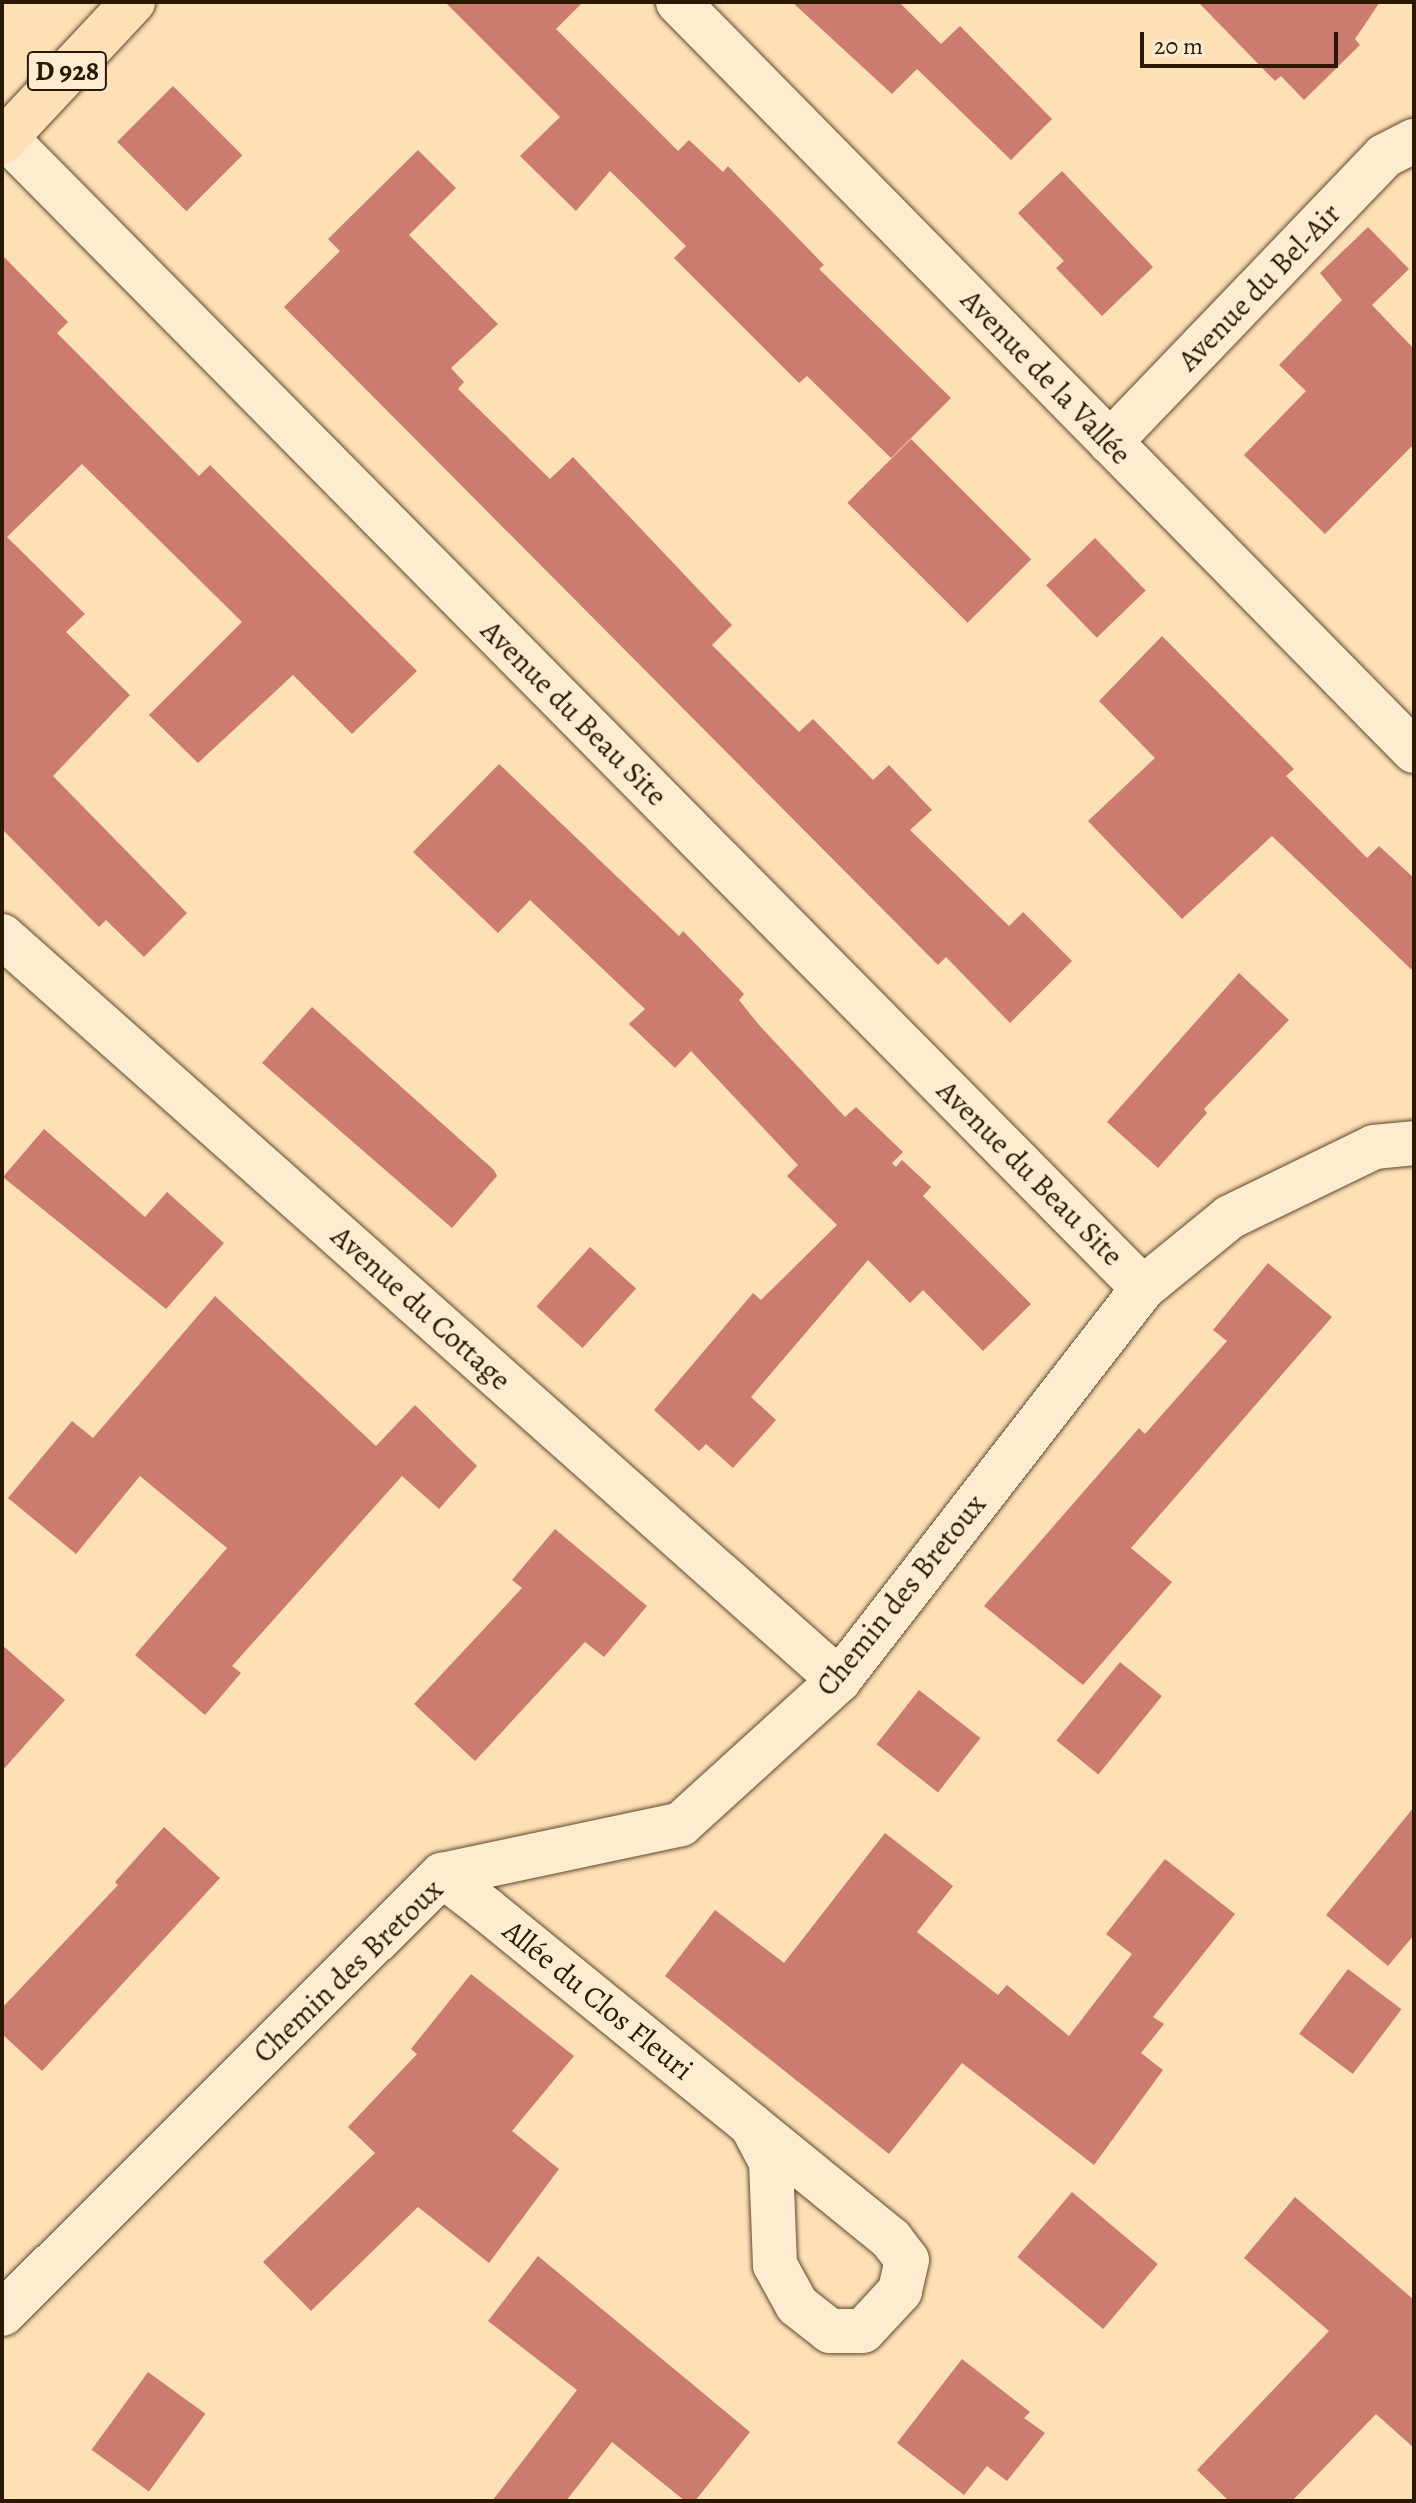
<!DOCTYPE html>
<meta charset="utf-8">
<style>
body{margin:0}
#map{position:relative;width:1416px;height:2503px;overflow:hidden;background:#fee0b6;font-family:Alegreya,serif}
div>[style]{position:absolute}
.building>*{inset:0;background:#cc7c6f;transform-origin:0 0}
.roads{filter:drop-shadow(0 0 2px #5f4a2f) drop-shadow(0 0 2px #5f4a2f)}
.minor>*{height:44px;margin:-22px;padding:0 22px;transform-origin:22px;border-radius:22px;background:#feebd0}
.major>*{height:44px;margin:-22px;padding:0 22px;transform-origin:22px;border-radius:22px;background:#fee0b6}
span{translate:-50% -50%;white-space:nowrap;text-align:center;line-height:1.15;-webkit-text-stroke:6px #feebd0;paint-order:stroke}
.shield-label span{padding:2px 6px;background:#feebd0;border:2px solid;border-radius:6px;-webkit-text-stroke-width:0}
.shield-label{font-size:28px;color:#2a1802;font-weight:700}
.street-label{font-size:30px;color:#2a1802}
.frame{position:absolute;inset:0;border:4px solid #2a1802;pointer-events:none}
.scale{position:absolute;left:1140px;top:32px;width:198px;height:36px;box-sizing:border-box;border:4px solid #2a1802;border-top:0;padding-left:10px;font-size:24px;line-height:28px;white-space:nowrap;color:#2a1802;-webkit-text-stroke:6px #feebd0;paint-order:stroke}
</style>
<div id="map">
<div class="building">
<div style="clip-path:polygon(445px 2px,583px 2px,556px 29px,678px 151px,689px 140px,723px 172px,728px 166px,824px 265px,819px 269px,951px 398px,891px 458px,807px 376px,799px 383px,674px 258px,686px 246px,610px 171px,576px 211px,520px 156px,560px 117px)"></div>
<div style="clip-path:polygon(792px 2px,899px 2px,941px 44px,960px 26px,1052px 119px,1011px 160px,917px 69px,892px 94px)"></div>
<div style="clip-path:polygon(1198px 2px,1380px 2px,1355px 39px,1360px 45px,1304px 100px,1281px 76px,1275px 81px)"></div>
<div style="left:173px;top:86px;width:98px;height:79px;rotate:45deg"></div>
<div style="clip-path:polygon(418px 150px,456px 188px,409px 235px,498px 324px,451px 368px,464px 382px,458px 389px,550px 479px,573px 457px,732px 625px,712px 645px,799px 732px,813px 719px,873px 780px,889px 765px,932px 810px,910px 830px,1009px 926px,1023px 912px,1072px 961px,1010px 1023px,946px 957px,938px 965px,284px 307px,340px 251px,328px 239px)"></div>
<div style="clip-path:polygon(1062px 171px,1153px 267px,1102px 316px,1056px 268px,1064px 261px,1018px 213px)"></div>
<div style="clip-path:polygon(1368px 227px,1409px 269px,1372px 305px,1414px 349px,1414px 444px,1325px 534px,1244px 455px,1306px 391px,1279px 365px,1342px 300px,1320px 273px)"></div>
<div style="clip-path:polygon(2px 255px,68px 322px,57px 333px,199px 476px,210px 465px,417px 671px,352px 734px,293px 675px,198px 763px,149px 715px,242px 622px,82px 464px,7px 537px,85px 614px,66px 632px,130px 695px,53px 776px,187px 913px,144px 957px,106px 920px,99px 927px,2px 829px)"></div>
<div style="left:911px;top:439px;width:170px;height:90px;rotate:45deg"></div>
<div style="left:1095px;top:538px;width:73px;height:68px;rotate:46deg"></div>
<div style="clip-path:polygon(1162px 636px,1294px 769px,1286px 776px,1367px 858px,1379px 846px,1414px 878px,1414px 972px,1272px 836px,1182px 919px,1088px 821px,1155px 758px,1099px 701px)"></div>
<div style="clip-path:polygon(499px 764px,679px 936px,683px 931px,744px 994px,739px 1000px,759px 1025px,845px 1117px,856px 1107px,903px 1152px,892px 1163px,896px 1167px,902px 1160px,931px 1187px,923px 1196px,1031px 1304px,983px 1351px,923px 1290px,910px 1303px,868px 1260px,751px 1397px,776px 1420px,733px 1468px,706px 1444px,699px 1451px,654px 1410px,753px 1293px,761px 1300px,837px 1225px,787px 1176px,798px 1165px,691px 1051px,675px 1068px,629px 1024px,645px 1009px,530px 900px,498px 933px,413px 852px)"></div>
<div style="clip-path:polygon(1239px 973px,1289px 1020px,1204px 1109px,1207px 1113px,1158px 1168px,1107px 1122px)"></div>
<div style="clip-path:polygon(312px 1007px,494px 1170px,497px 1176px,452px 1228px,262px 1063px)"></div>
<div style="clip-path:polygon(44px 1129px,145px 1217px,167px 1192px,224px 1243px,166px 1309px,3px 1177px)"></div>
<div style="left:590px;top:1247px;width:62px;height:80px;rotate:42deg"></div>
<div style="clip-path:polygon(1268px 1263px,1332px 1317px,1131px 1548px,1172px 1582px,1083px 1685px,984px 1606px,1139px 1428px,1145px 1434px,1227px 1341px,1213px 1330px)"></div>
<div style="clip-path:polygon(215px 1296px,376px 1446px,415px 1405px,477px 1466px,439px 1509px,402px 1476px,232px 1666px,241px 1673px,205px 1715px,135px 1655px,227px 1548px,140px 1476px,76px 1554px,8px 1498px,72px 1421px,93px 1438px)"></div>
<div style="clip-path:polygon(555px 1529px,647px 1606px,604px 1657px,585px 1642px,475px 1761px,414px 1704px,522px 1588px,512px 1580px)"></div>
<div style="clip-path:polygon(2px 1645px,65px 1700px,2px 1771px)"></div>
<div style="left:1120px;top:1662px;width:54px;height:101px;rotate:39deg"></div>
<div style="left:919px;top:1690px;width:78px;height:69px;rotate:38deg"></div>
<div style="clip-path:polygon(1414px 1807px,1414px 1935px,1388px 1966px,1326px 1915px)"></div>
<div style="clip-path:polygon(164px 1827px,220px 1878px,42px 2071px,2px 2034px,2px 2008px,118px 1885px,115px 1882px)"></div>
<div style="clip-path:polygon(885px 1833px,953px 1886px,917px 1932px,998px 1995px,1007px 1985px,1069px 2036px,1132px 1954px,1106px 1934px,1165px 1859px,1235px 1914px,1153px 2017px,1164px 2024px,1141px 2053px,1163px 2070px,1094px 2165px,962px 2063px,889px 2154px,665px 1976px,715px 1910px,784px 1963px)"></div>
<div style="left:1348px;top:1969px;width:67px;height:81px;rotate:37deg"></div>
<div style="clip-path:polygon(471px 1974px,574px 2056px,512px 2131px,559px 2169px,489px 2263px,418px 2207px,311px 2311px,263px 2262px,375px 2153px,348px 2127px,417px 2054px,411px 2049px)"></div>
<div style="left:1072px;top:2192px;width:112px;height:85px;rotate:40deg"></div>
<div style="clip-path:polygon(1295px 2197px,1414px 2300px,1414px 2448px,1376px 2414px,1292px 2501px,1229px 2501px,1197px 2470px,1329px 2331px,1244px 2258px)"></div>
<div style="clip-path:polygon(538px 2256px,750px 2432px,695px 2501px,685px 2501px,612px 2442px,566px 2501px,492px 2501px,577px 2390px,488px 2321px)"></div>
<div style="clip-path:polygon(962px 2359px,1030px 2412px,1024px 2418px,1045px 2433px,1007px 2481px,987px 2466px,964px 2495px,897px 2443px)"></div>
<div style="left:148px;top:2372px;width:71px;height:96px;rotate:36deg"></div>
</div>
<div class="roads">
<div class="minor">
<div style="left:678px;top:2px;width:1050px;rotate:45.5deg"></div>
<div style="left:6px;top:138px;width:1617px;rotate:45.33deg"></div>
<div style="left:1110px;top:442px;width:396px;rotate:-46.2deg"></div>
<div style="left:1384px;top:156px;width:34px;rotate:-27deg"></div>
<div style="left:2px;top:936px;width:1120px;rotate:41.63deg"></div>
<div style="left:442px;top:1875px;width:56px;rotate:37.7deg"></div>
<div style="left:486px;top:1909px;width:522px;rotate:39.17deg"></div>
<div style="left:891px;top:2239px;width:26px;rotate:53deg"></div>
<div style="left:907px;top:2260px;width:32px;rotate:103deg"></div>
<div style="left:900px;top:2291px;width:54px;rotate:132.8deg"></div>
<div style="left:863px;top:2331px;width:33px;rotate:180deg"></div>
<div style="left:830px;top:2331px;width:42px;rotate:-141.8deg"></div>
<div style="left:797px;top:2305px;width:46px;rotate:-118.8deg"></div>
<div style="left:775px;top:2265px;width:103px;rotate:-92.2deg"></div>
<div style="left:771px;top:2162px;width:41px;rotate:-117.8deg"></div>
<div style="left:2px;top:2314px;width:622px;rotate:-44.93deg"></div>
<div style="left:442px;top:1875px;width:244px;rotate:-12deg"></div>
<div style="left:681px;top:1824px;width:214px;rotate:-42.3deg"></div>
<div style="left:839px;top:1680px;width:496px;rotate:-52.2deg"></div>
<div style="left:1143px;top:1288px;width:112px;rotate:-39.2deg"></div>
<div style="left:1230px;top:1217px;width:160px;rotate:-25.9deg"></div>
<div style="left:1374px;top:1147px;width:40px;rotate:-5.7deg"></div>
</div>
<div class="major">
<div style="left:2px;top:142px;width:192px;rotate:-46.9deg"></div>
</div>
</div>
<div class="shield-label">
<span style="left:67px;top:71px">D 928</span>
</div>
<div class="street-label">
<span style="left:1259px;top:287px;rotate:-46deg">Avenue du Bel-Air</span>
<span style="left:1046px;top:377px;rotate:46deg">Avenue de la Vallée</span>
<span style="left:574px;top:713px;rotate:45deg">Avenue du Beau Site</span>
<span style="left:1030px;top:1173px;rotate:45deg">Avenue du Beau Site</span>
<span style="left:421px;top:1308px;rotate:42deg">Avenue du Cottage</span>
<span style="left:901px;top:1595px;rotate:-51deg">Chemin des Bretoux</span>
<span style="left:348px;top:1971px;rotate:-44deg">Chemin des Bretoux</span>
<span style="left:598px;top:2000px;rotate:39deg">Allée du Clos Fleuri</span>
</div>
<div class="frame"></div>
<div class="scale">20 m</div>
</div>
